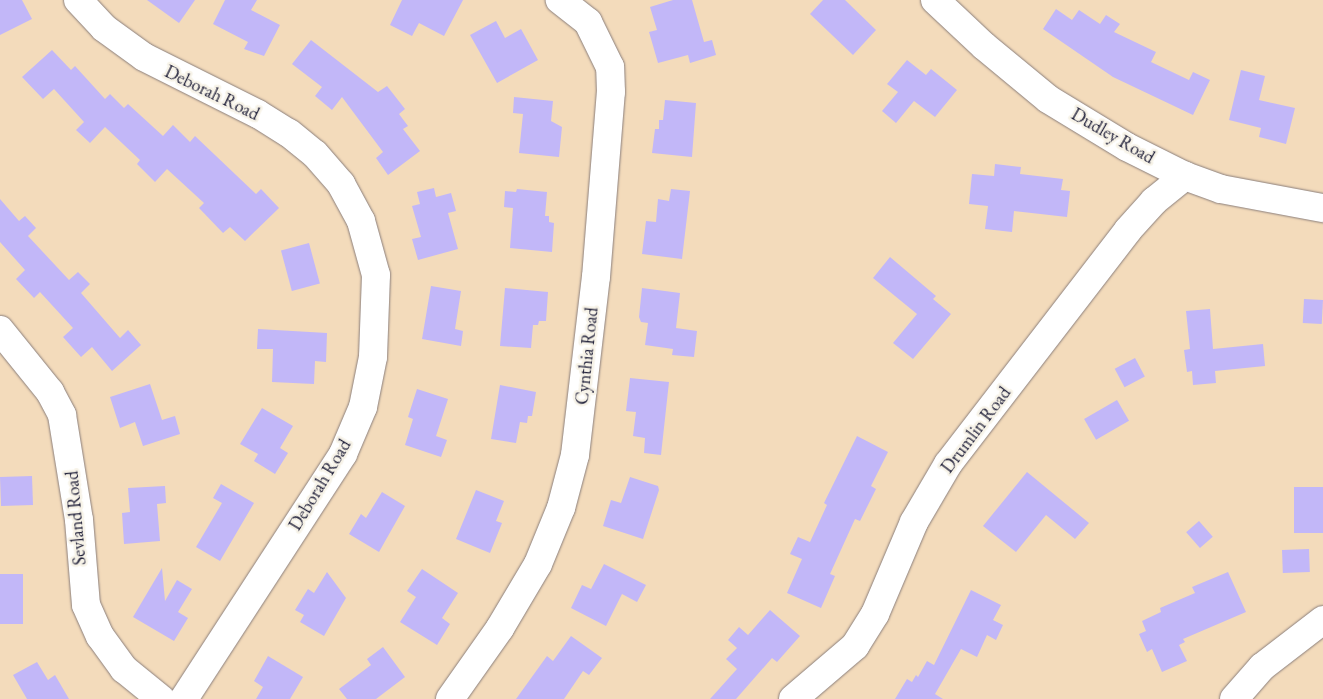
<!DOCTYPE html>
<style>
body{margin:0}
#map{position:relative;width:1323px;height:699px;overflow:hidden;background:#f3dbbb;font-family:"EB Garamond",serif}
div>[style]{position:absolute}
.building>*{inset:0;background:#c2b7f8;transform-origin:0 0}
.roads{filter:drop-shadow(0 0 1px #8a7e7b) drop-shadow(0 0 1px #8a7e7b)}
.minor>*{height:28px;margin:-14px;padding:0 14px;transform-origin:14px;border-radius:14px;background:#fff}
span{translate:-50% -50%;white-space:nowrap;text-align:center;line-height:1.15;-webkit-text-stroke:5px #f7f3e8;paint-order:stroke}
.street-label{font-size:18px;color:#22223b}
</style>
<div id="map">
<div class="building">
<div style="clip-path:polygon(0 0,22px 0,32px 19px,0 35px)"></div>
<div style="clip-path:polygon(147px 0,195px 0,179px 23px)"></div>
<div style="clip-path:polygon(225px 0,257px 0,251px 10px,280px 25px,264px 56px,244px 49px,248px 42px,213px 24px)"></div>
<div style="clip-path:polygon(402px 0,463px 0,444px 36px,419px 23px,412px 36px,390px 25px)"></div>
<div style="clip-path:polygon(673px 0,692px 0,704px 42px,712px 40px,716px 55px,690px 63px,688px 55px,658px 63px,649px 32px,657px 30px,650px 7px)"></div>
<div style="clip-path:polygon(823px 0,845px 0,876px 30px,853px 55px,810px 14px)"></div>
<div style="clip-path:polygon(1056px 9px,1072px 20px,1079px 10px,1100px 24px,1106px 15px,1120px 24px,1114px 32px,1156px 52px,1151px 62px,1189px 80px,1193px 72px,1210px 80px,1193px 115px,1113px 77px,1043px 29px)"></div>
<div style="clip-path:polygon(496px 21px,505px 38px,521px 29px,538px 60px,497px 83px,470px 35px)"></div>
<div style="clip-path:polygon(311px 40px,378px 92px,387px 86px,405px 109px,399px 114px,408px 126px,403px 129px,420px 151px,388px 175px,376px 158px,383px 152px,342px 97px,332px 110px,315px 96px,322px 87px,292px 64px)"></div>
<div style="clip-path:polygon(52px 50px,71px 70px,75px 66px,105px 99px,110px 94px,124px 108px,128px 104px,163px 136px,173px 125px,190px 142px,195px 136px,256px 194px,261px 189px,279px 208px,245px 241px,230px 227px,223px 233px,199px 208px,204px 203px,167px 169px,155px 182px,137px 164px,140px 160px,105px 127px,90px 143px,76px 130px,84px 122px,54px 89px,43px 99px,22px 77px)"></div>
<div style="clip-path:polygon(907px 60px,926px 75px,931px 69px,957px 90px,935px 117px,914px 101px,896px 123px,882px 111px,898px 92px,887px 84px)"></div>
<div style="clip-path:polygon(1241px 70px,1265px 76px,1259px 100px,1295px 108px,1286px 144px,1259px 137px,1261px 128px,1229px 120px)"></div>
<div style="clip-path:polygon(514px 97px,553px 101px,551px 121px,562px 127px,559px 157px,519px 153px,523px 114px,513px 113px)"></div>
<div style="clip-path:polygon(665px 100px,696px 103px,692px 157px,652px 153px,655px 129px,659px 129px,659px 120px,663px 120px)"></div>
<div style="clip-path:polygon(995px 164px,1021px 167px,1020px 174px,1063px 179px,1061px 190px,1070px 191px,1067px 217px,1014px 211px,1012px 232px,985px 229px,988px 206px,969px 204px,972px 174px,994px 176px)"></div>
<div style="clip-path:polygon(434px 188px,436px 197px,451px 193px,456px 211px,448px 213px,458px 249px,418px 260px,412px 239px,421px 237px,412px 206px,420px 204px,417px 192px)"></div>
<div style="clip-path:polygon(517px 189px,547px 192px,545px 216px,549px 216px,549px 222px,554px 223px,552px 252px,510px 248px,513px 208px,504px 207px,505px 191px,516px 192px)"></div>
<div style="clip-path:polygon(671px 189px,690px 191px,682px 259px,642px 254px,646px 221px,656px 222px,658px 199px,669px 201px)"></div>
<div style="clip-path:polygon(0 199px,19px 221px,25px 216px,36px 228px,28px 236px,69px 280px,78px 272px,90px 284px,81px 293px,120px 338px,128px 330px,141px 345px,112px 371px,92px 347px,81px 357px,63px 337px,73px 328px,40px 292px,34px 298px,16px 279px,25px 270px,0 242px)"></div>
<div style="left:309px;top:243px;width:42px;height:29px;rotate:75deg"></div>
<div style="clip-path:polygon(890px 257px,936px 296px,933px 299px,951px 314px,913px 359px,893px 343px,917px 314px,873px 278px)"></div>
<div style="clip-path:polygon(431px 286px,461px 291px,455px 329px,463px 331px,461px 346px,422px 339px)"></div>
<div style="clip-path:polygon(505px 288px,548px 292px,546px 321px,539px 321px,538px 325px,533px 325px,531px 348px,500px 346px)"></div>
<div style="clip-path:polygon(642px 288px,680px 293px,676px 328px,697px 331px,694px 357px,672px 355px,673px 349px,645px 345px,648px 323px,641px 322px,639px 317px)"></div>
<div style="left:1304px;top:299px;width:19px;height:24px;rotate:3deg"></div>
<div style="clip-path:polygon(1210px 309px,1213px 349px,1263px 344px,1265px 366px,1215px 371px,1216px 383px,1193px 385px,1192px 371px,1187px 372px,1184px 350px,1190px 349px,1186px 311px)"></div>
<div style="clip-path:polygon(258px 329px,327px 333px,326px 362px,315px 361px,314px 384px,272px 382px,273px 349px,257px 349px)"></div>
<div style="left:1135px;top:358px;width:21px;height:23px;rotate:62deg"></div>
<div style="clip-path:polygon(630px 378px,669px 382px,661px 455px,644px 453px,645px 438px,633px 436px,636px 412px,626px 411px)"></div>
<div style="clip-path:polygon(150px 384px,162px 420px,175px 416px,180px 434px,143px 446px,135px 422px,120px 428px,110px 397px)"></div>
<div style="clip-path:polygon(500px 385px,536px 392px,532px 416px,528px 416px,527px 423px,520px 422px,516px 443px,491px 439px)"></div>
<div style="clip-path:polygon(417px 389px,448px 399px,436px 436px,447px 440px,441px 457px,405px 445px,413px 419px,408px 417px)"></div>
<div style="left:1117px;top:400px;width:24px;height:38px;rotate:60deg"></div>
<div style="clip-path:polygon(262px 408px,293px 426px,280px 448px,288px 453px,275px 474px,254px 461px,258px 454px,240px 444px)"></div>
<div style="clip-path:polygon(857px 436px,888px 452px,871px 486px,876px 489px,860px 521px,855px 519px,830px 574px,835px 576px,821px 608px,787px 593px,802px 559px,790px 554px,798px 537px,810px 542px,827px 505px,824px 503px)"></div>
<div style="clip-path:polygon(1027px 472px,1089px 523px,1075px 539px,1046px 515px,1016px 552px,983px 526px)"></div>
<div style="left:32px;top:476px;width:29px;height:32px;rotate:88deg"></div>
<div style="clip-path:polygon(630px 477px,658px 486px,659px 490px,643px 539px,603px 526px,611px 500px,621px 503px)"></div>
<div style="clip-path:polygon(221px 484px,254px 503px,220px 561px,196px 547px,222px 503px,213px 498px)"></div>
<div style="clip-path:polygon(165px 486px,166px 503px,157px 504px,160px 541px,124px 544px,122px 513px,130px 512px,128px 488px)"></div>
<div style="left:1323px;top:487px;width:46px;height:29px;rotate:90deg"></div>
<div style="clip-path:polygon(476px 490px,504px 501px,496px 521px,502px 523px,490px 553px,456px 539px)"></div>
<div style="clip-path:polygon(382px 492px,405px 506px,379px 552px,349px 534px,361px 514px,366px 518px)"></div>
<div style="left:1199px;top:521px;width:21px;height:17px;rotate:49deg"></div>
<div style="left:1309px;top:549px;width:23px;height:27px;rotate:88deg"></div>
<div style="clip-path:polygon(604px 564px,646px 585px,637px 602px,622px 594px,606px 626px,571px 608px,582px 585px,591px 589px)"></div>
<div style="clip-path:polygon(162px 568px,165px 601px,177px 580px,192px 589px,178px 612px,188px 618px,174px 641px,133px 617px)"></div>
<div style="clip-path:polygon(422px 569px,458px 593px,442px 618px,450px 624px,437px 645px,400px 622px,416px 597px,407px 591px)"></div>
<div style="clip-path:polygon(327px 572px,346px 598px,324px 636px,300px 622px,304px 615px,295px 610px,308px 589px,314px 593px)"></div>
<div style="clip-path:polygon(1228px 572px,1246px 612px,1183px 639px,1185px 642px,1179px 645px,1187px 661px,1162px 672px,1152px 649px,1147px 652px,1139px 634px,1146px 631px,1142px 621px,1161px 612px,1160px 608px,1195px 593px,1192px 587px)"></div>
<div style="left:0;top:574px;width:23px;height:50px"></div>
<div style="clip-path:polygon(971px 590px,1001px 605px,993px 620px,1003px 625px,996px 640px,987px 635px,977px 657px,961px 649px,935px 694px,943px 699px,895px 699px,907px 679px,912px 682px,916px 675px,918px 677px,927px 661px,934px 665px)"></div>
<div style="clip-path:polygon(770px 610px,800px 636px,777px 662px,772px 658px,736px 699px,710px 699px,737px 669px,726px 659px,737px 648px,728px 640px,739px 627px,748px 635px)"></div>
<div style="clip-path:polygon(571px 636px,602px 658px,589px 675px,583px 671px,564px 699px,516px 699px,547px 656px,553px 661px)"></div>
<div style="clip-path:polygon(383px 647px,405px 677px,376px 699px,347px 699px,339px 689px,371px 665px,367px 659px)"></div>
<div style="clip-path:polygon(268px 656px,303px 677px,290px 699px,256px 699px,263px 687px,254px 681px)"></div>
<div style="clip-path:polygon(37px 662px,48px 680px,55px 675px,69px 699px,27px 699px,13px 675px)"></div>
</div>
<div class="roads">
<div class="minor">
<div style="left:78px;top:0;width:38px;rotate:47deg"></div>
<div style="left:104px;top:28px;width:49px;rotate:35.9deg"></div>
<div style="left:144px;top:57px;width:127px;rotate:26.6deg"></div>
<div style="left:258px;top:114px;width:36px;rotate:32deg"></div>
<div style="left:289px;top:133px;width:33px;rotate:39deg"></div>
<div style="left:315px;top:154px;width:40px;rotate:49deg"></div>
<div style="left:341px;top:184px;width:42px;rotate:61.6deg"></div>
<div style="left:361px;top:221px;width:56px;rotate:74.5deg"></div>
<div style="left:376px;top:275px;width:82px;rotate:92.1deg"></div>
<div style="left:373px;top:357px;width:51px;rotate:101.3deg"></div>
<div style="left:363px;top:407px;width:51px;rotate:113.1deg"></div>
<div style="left:343px;top:454px;width:292px;rotate:123deg"></div>
<div style="left:935px;top:0;width:67px;rotate:43.2deg"></div>
<div style="left:984px;top:46px;width:83px;rotate:39.6deg"></div>
<div style="left:1048px;top:99px;width:92px;rotate:31.3deg"></div>
<div style="left:1127px;top:147px;width:65px;rotate:26.6deg"></div>
<div style="left:1185px;top:176px;width:38px;rotate:20deg"></div>
<div style="left:1221px;top:189px;width:104px;rotate:10.6deg"></div>
<div style="left:0;top:330px;width:80px;rotate:51.1deg"></div>
<div style="left:50px;top:392px;width:26px;rotate:62deg"></div>
<div style="left:62px;top:415px;width:106px;rotate:80.8deg"></div>
<div style="left:79px;top:520px;width:85px;rotate:85.3deg"></div>
<div style="left:86px;top:605px;width:34px;rotate:66deg"></div>
<div style="left:100px;top:636px;width:41px;rotate:54deg"></div>
<div style="left:124px;top:669px;width:48px;rotate:39deg"></div>
<div style="left:450px;top:699px;width:87px;rotate:-54.8deg"></div>
<div style="left:500px;top:628px;width:74px;rotate:-59.3deg"></div>
<div style="left:538px;top:564px;width:61px;rotate:-67.7deg"></div>
<div style="left:561px;top:508px;width:55px;rotate:-75.2deg"></div>
<div style="left:575px;top:455px;width:179px;rotate:-83.3deg"></div>
<div style="left:596px;top:277px;width:186px;rotate:-85.4deg"></div>
<div style="left:611px;top:92px;width:25px;rotate:-92deg"></div>
<div style="left:610px;top:67px;width:50px;rotate:-116.1deg"></div>
<div style="left:588px;top:22px;width:36px;rotate:-142deg"></div>
<div style="left:793px;top:699px;width:82px;rotate:-40.5deg"></div>
<div style="left:855px;top:646px;width:38px;rotate:-58deg"></div>
<div style="left:875px;top:614px;width:100px;rotate:-67deg"></div>
<div style="left:914px;top:522px;width:67px;rotate:-59.6deg"></div>
<div style="left:948px;top:464px;width:295px;rotate:-52.4deg"></div>
<div style="left:1128px;top:230px;width:39px;rotate:-48deg"></div>
<div style="left:1154px;top:201px;width:40px;rotate:-39deg"></div>
<div style="left:1234px;top:699px;width:43px;rotate:-48.8deg"></div>
<div style="left:1262px;top:667px;width:77px;rotate:-37.6deg"></div>
</div>
</div>
<div class="street-label">
<span style="left:212px;top:93px;rotate:26deg">Deborah Road</span>
<span style="left:1113px;top:136px;rotate:30deg">Dudley Road</span>
<span style="left:587px;top:356px;rotate:-84deg">Cynthia Road</span>
<span style="left:976px;top:430px;rotate:-53deg">Drumlin Road</span>
<span style="left:320px;top:485px;rotate:-59deg">Deborah Road</span>
<span style="left:76px;top:518px;rotate:-95deg">Sevland Road</span>
</div>
</div>
